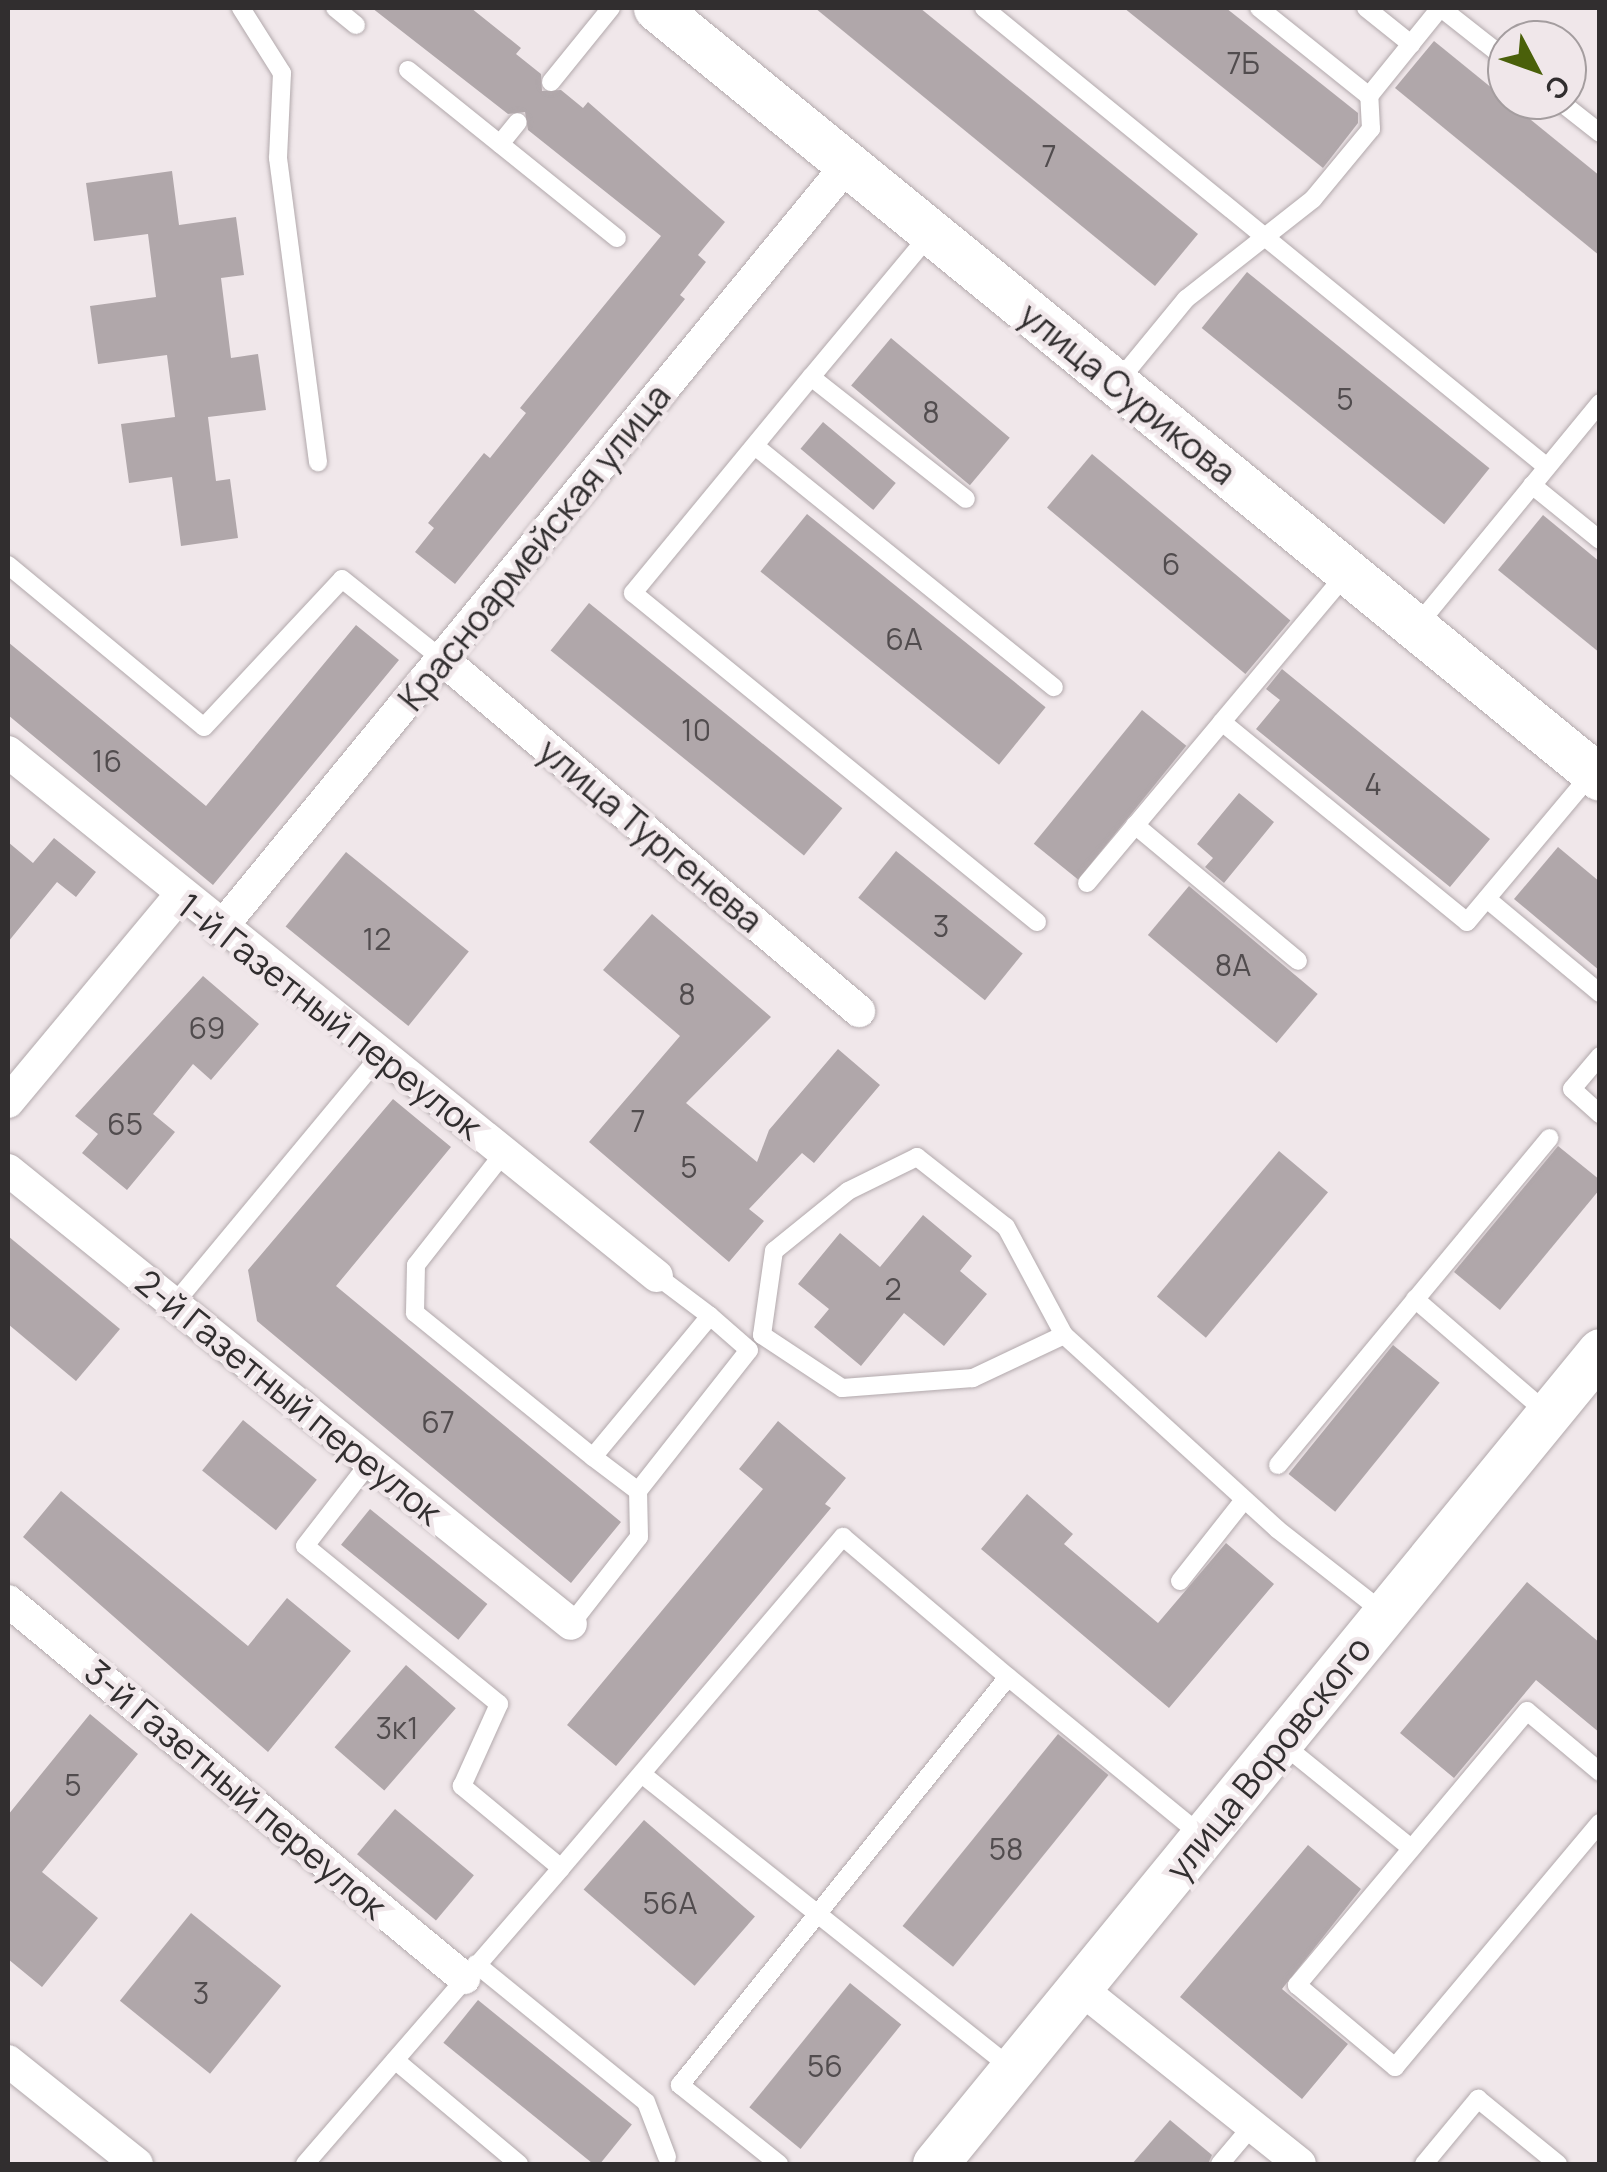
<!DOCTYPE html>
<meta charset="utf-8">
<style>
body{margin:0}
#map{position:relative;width:1607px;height:2172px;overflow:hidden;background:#f0e7ea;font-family:Manrope,sans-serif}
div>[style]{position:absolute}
.building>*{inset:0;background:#b0a7aa;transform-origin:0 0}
.roads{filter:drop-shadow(0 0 2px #b2a9ac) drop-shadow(0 0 2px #b2a9ac)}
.lane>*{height:18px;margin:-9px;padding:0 9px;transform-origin:9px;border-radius:9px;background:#fff}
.street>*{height:32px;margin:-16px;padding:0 16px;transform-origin:16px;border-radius:16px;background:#fff}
.secondary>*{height:45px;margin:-22.5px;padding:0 22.5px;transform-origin:22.5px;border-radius:22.5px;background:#fff}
span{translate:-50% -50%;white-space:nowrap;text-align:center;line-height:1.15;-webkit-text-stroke:9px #f0e7ea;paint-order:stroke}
.number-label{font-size:30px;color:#514c4e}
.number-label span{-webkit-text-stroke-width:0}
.street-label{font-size:35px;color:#312e2f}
.frame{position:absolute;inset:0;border:10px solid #312e2f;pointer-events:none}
.north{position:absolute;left:1487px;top:20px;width:100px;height:100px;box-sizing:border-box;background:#f0e7ea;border:2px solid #a49d9f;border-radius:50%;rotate:131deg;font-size:28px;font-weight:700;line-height:40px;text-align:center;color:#312e2f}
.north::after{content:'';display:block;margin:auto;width:35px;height:45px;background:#4a600a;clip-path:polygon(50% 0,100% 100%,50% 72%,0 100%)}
</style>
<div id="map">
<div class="building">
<div style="clip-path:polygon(372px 8px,471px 8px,521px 48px,516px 54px,541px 74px,542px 91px,561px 90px,583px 108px,588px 102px,725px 222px,698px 255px,706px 262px,680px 295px,685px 299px,455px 584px,415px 552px,434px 528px,428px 523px,484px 453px,490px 458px,526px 413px,520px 408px,661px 236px,528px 130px,525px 112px,508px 114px)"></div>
<div style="clip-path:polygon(815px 8px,920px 8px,1198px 234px,1155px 286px)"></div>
<div style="clip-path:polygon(1124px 8px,1226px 8px,1358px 113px,1358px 123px,1323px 168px)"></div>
<div style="clip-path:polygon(1434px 41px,1600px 176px,1600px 256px,1395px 88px)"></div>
<div style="clip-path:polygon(172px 171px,179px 225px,236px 217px,244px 275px,221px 278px,231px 358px,258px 354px,266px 410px,208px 417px,216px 481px,230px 479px,238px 538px,181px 546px,172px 477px,129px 483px,121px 424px,175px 417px,167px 355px,98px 364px,90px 306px,156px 297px,148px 234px,94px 241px,86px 183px)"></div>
<div style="left:1247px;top:272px;width:312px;height:72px;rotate:39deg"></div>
<div style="left:891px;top:338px;width:155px;height:62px;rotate:40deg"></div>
<div style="left:823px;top:422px;width:95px;height:35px;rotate:40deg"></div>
<div style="left:1092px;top:454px;width:259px;height:70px;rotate:40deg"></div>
<div style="left:807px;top:514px;width:307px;height:74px;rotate:39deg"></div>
<div style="clip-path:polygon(1543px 515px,1600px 562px,1600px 653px,1498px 570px)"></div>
<div style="left:589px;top:603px;width:326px;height:61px;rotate:39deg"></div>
<div style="clip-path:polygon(356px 625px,399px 660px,213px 885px,8px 715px,8px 642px,206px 806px)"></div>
<div style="clip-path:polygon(1282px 669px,1490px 839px,1450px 887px,1256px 729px,1280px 700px,1266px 689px)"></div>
<div style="left:1142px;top:710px;width:57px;height:172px;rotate:39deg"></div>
<div style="clip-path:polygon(1239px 793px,1274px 822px,1224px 883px,1205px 867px,1213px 858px,1197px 844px)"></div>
<div style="clip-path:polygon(54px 838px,96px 872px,76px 897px,57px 882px,8px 942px,8px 842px,33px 863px)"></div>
<div style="clip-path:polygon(1558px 847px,1600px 882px,1600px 971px,1514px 899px)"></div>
<div style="left:896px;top:851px;width:163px;height:60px;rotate:39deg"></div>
<div style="left:346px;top:852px;width:158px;height:96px;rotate:39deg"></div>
<div style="left:1189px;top:886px;width:168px;height:64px;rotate:40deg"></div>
<div style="clip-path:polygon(652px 914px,771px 1017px,686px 1103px,757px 1162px,769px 1130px,838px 1049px,880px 1085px,814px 1163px,802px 1153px,749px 1209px,764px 1221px,729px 1262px,589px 1142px,680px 1036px,603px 970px)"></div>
<div style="clip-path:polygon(203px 976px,259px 1024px,211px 1080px,193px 1064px,153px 1114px,175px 1132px,127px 1190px,82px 1153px,98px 1134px,75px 1116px)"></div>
<div style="clip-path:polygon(393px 1099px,451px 1147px,336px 1286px,621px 1522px,571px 1583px,257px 1321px,248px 1270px)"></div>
<div style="clip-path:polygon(1558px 1146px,1600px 1180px,1600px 1189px,1500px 1310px,1454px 1272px)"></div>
<div style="left:1279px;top:1151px;width:64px;height:190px;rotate:40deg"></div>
<div style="clip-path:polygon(923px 1215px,972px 1256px,960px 1271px,987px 1294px,944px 1346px,904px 1313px,861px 1366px,814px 1327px,829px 1309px,798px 1284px,840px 1233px,880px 1267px)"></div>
<div style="clip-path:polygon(8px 1236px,120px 1329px,76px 1381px,8px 1324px)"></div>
<div style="left:1393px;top:1345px;width:60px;height:166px;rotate:39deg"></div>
<div style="left:243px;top:1420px;width:95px;height:65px;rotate:39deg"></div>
<div style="clip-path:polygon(778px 1421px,846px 1478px,825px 1504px,831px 1508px,616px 1766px,567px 1725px,763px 1489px,739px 1469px)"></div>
<div style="clip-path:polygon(61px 1491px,248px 1646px,287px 1598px,351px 1651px,268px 1752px,23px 1537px)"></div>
<div style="clip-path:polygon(1027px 1494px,1073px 1534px,1064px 1544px,1158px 1623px,1226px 1543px,1274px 1584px,1169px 1708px,981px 1549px)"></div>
<div style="left:370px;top:1509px;width:151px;height:46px;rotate:39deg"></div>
<div style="clip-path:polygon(1527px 1582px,1600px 1643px,1600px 1733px,1536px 1680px,1454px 1778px,1400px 1733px)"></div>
<div style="left:406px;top:1665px;width:66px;height:109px;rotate:41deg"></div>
<div style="clip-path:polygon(90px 1714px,138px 1754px,42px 1872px,98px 1918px,42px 1987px,8px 1959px,8px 1815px)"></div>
<div style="left:1058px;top:1734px;width:65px;height:247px;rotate:39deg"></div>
<div style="left:395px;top:1809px;width:103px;height:59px;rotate:40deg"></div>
<div style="left:644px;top:1820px;width:147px;height:92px;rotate:41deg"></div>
<div style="clip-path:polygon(1308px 1845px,1361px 1889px,1282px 1989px,1348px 2044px,1302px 2099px,1180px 1997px)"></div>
<div style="left:191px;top:1913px;width:116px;height:113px;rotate:39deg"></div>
<div style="left:850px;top:1983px;width:66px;height:160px;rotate:39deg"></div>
<div style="left:478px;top:2000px;width:198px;height:55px;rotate:39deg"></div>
<div style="clip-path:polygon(1170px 2120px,1212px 2155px,1208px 2164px,1132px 2164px)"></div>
</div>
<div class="roads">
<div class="lane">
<div style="left:241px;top:8px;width:77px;rotate:57.8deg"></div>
<div style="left:282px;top:73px;width:85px;rotate:92.7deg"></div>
<div style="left:278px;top:158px;width:307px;rotate:82.5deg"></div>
<div style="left:335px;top:8px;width:27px;rotate:39deg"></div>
<div style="left:984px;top:8px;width:726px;rotate:39.19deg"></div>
<div style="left:1366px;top:8px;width:58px;rotate:38.7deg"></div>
<div style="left:1441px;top:8px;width:84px;rotate:38.2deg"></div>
<div style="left:408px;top:70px;width:268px;rotate:38.8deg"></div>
<div style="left:551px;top:82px;width:95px;rotate:-51deg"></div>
<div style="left:1369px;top:96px;width:113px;rotate:-51.1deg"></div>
<div style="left:1558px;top:100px;width:53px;rotate:38.2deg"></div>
<div style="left:500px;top:144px;width:28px;rotate:-51deg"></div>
<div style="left:931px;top:233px;width:187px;rotate:129.8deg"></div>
<div style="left:811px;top:377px;width:197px;rotate:38.2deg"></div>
<div style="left:811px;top:377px;width:280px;rotate:129.5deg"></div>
<div style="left:633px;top:593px;width:521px;rotate:39.16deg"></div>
<div style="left:1117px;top:383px;width:109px;rotate:-50.6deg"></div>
<div style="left:1186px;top:299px;width:162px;rotate:-38.2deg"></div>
<div style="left:1313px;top:199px;width:91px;rotate:-50.4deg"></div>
<div style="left:1371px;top:129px;width:33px;rotate:-93deg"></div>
<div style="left:1369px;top:96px;width:141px;rotate:-141.3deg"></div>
<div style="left:755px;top:446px;width:384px;rotate:38.9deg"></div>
<div style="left:1532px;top:485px;width:87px;rotate:39deg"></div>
<div style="left:8px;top:565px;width:254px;rotate:39.6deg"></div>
<div style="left:204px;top:727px;width:202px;rotate:-47deg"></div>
<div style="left:342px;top:579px;width:128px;rotate:38.7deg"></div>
<div style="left:1346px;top:574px;width:193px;rotate:130deg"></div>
<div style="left:1222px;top:722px;width:316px;rotate:39.2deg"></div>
<div style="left:1467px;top:922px;width:194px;rotate:-50deg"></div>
<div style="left:1416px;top:627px;width:290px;rotate:-50.6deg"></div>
<div style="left:1135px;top:825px;width:212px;rotate:39.8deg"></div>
<div style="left:1087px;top:883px;width:210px;rotate:-50deg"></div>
<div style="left:1487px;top:899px;width:147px;rotate:39.8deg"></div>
<div style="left:1600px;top:1056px;width:43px;rotate:130.3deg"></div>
<div style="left:1572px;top:1089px;width:38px;rotate:42deg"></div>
<div style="left:503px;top:1154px;width:141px;rotate:128.1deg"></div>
<div style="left:416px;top:1265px;width:48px;rotate:91.2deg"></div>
<div style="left:415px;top:1313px;width:229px;rotate:39deg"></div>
<div style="left:657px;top:1276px;width:66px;rotate:37deg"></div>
<div style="left:710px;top:1316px;width:183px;rotate:129.7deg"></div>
<div style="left:593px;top:1457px;width:56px;rotate:37.1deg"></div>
<div style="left:638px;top:1491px;width:179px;rotate:-51.8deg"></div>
<div style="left:749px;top:1350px;width:52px;rotate:-138.9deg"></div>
<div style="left:1415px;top:1299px;width:176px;rotate:40.8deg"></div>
<div style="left:174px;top:1304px;width:322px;rotate:-50.3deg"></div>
<div style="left:1064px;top:1335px;width:101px;rotate:154.7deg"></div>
<div style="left:973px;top:1378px;width:131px;rotate:175.6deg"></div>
<div style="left:842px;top:1388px;width:96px;rotate:-146.5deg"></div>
<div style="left:762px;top:1335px;width:85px;rotate:-81.9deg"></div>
<div style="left:774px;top:1251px;width:95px;rotate:-39deg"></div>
<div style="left:848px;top:1191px;width:77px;rotate:-26.2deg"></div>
<div style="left:917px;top:1157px;width:113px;rotate:38.2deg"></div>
<div style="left:1006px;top:1227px;width:123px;rotate:61.8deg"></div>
<div style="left:1064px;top:1335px;width:288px;rotate:42.3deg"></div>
<div style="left:1277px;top:1529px;width:136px;rotate:38.1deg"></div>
<div style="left:1278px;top:1465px;width:425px;rotate:-50.3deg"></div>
<div style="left:1180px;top:1581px;width:103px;rotate:-51.7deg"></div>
<div style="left:571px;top:1624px;width:110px;rotate:-52deg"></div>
<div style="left:639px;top:1537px;width:46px;rotate:-91.2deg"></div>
<div style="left:1280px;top:1742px;width:169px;rotate:39deg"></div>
<div style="left:1600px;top:1772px;width:95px;rotate:-140.1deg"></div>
<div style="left:1527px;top:1711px;width:358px;rotate:130deg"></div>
<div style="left:1297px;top:1985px;width:128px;rotate:39.9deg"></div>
<div style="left:1395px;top:2067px;width:319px;rotate:-50deg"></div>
<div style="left:643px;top:1775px;width:474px;rotate:38.5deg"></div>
<div style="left:561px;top:1868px;width:435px;rotate:-49.6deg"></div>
<div style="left:843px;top:1537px;width:216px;rotate:40.3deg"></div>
<div style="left:476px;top:1964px;width:219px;rotate:39.1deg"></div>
<div style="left:646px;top:2102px;width:59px;rotate:69.1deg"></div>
<div style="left:395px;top:2060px;width:162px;rotate:40deg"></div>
<div style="left:305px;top:2164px;width:391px;rotate:-49.1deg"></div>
<div style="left:561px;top:1868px;width:129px;rotate:-140.4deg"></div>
<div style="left:462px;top:1786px;width:90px;rotate:-65.7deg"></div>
<div style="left:499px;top:1704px;width:250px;rotate:-140.8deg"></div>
<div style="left:305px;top:1546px;width:106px;rotate:-52.3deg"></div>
<div style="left:779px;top:2164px;width:127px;rotate:-141.4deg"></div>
<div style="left:680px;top:2085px;width:523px;rotate:-51.2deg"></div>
<div style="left:1008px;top:1677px;width:249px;rotate:39.3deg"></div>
<div style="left:1220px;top:2164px;width:51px;rotate:-49.8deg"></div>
<div style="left:1424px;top:2164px;width:85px;rotate:-50.3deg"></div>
<div style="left:1478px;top:2099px;width:103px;rotate:39.1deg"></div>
</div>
<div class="street">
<div style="left:442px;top:659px;width:546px;rotate:40.17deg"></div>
<div style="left:8px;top:752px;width:834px;rotate:38.92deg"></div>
<div style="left:220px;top:929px;width:990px;rotate:-50.62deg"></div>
<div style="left:8px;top:1102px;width:267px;rotate:-50.2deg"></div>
<div style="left:8px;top:1170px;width:723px;rotate:38.88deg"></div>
<div style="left:8px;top:1601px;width:592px;rotate:39.58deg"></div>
<div style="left:1081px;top:1989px;width:280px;rotate:38.6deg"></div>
<div style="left:8px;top:2061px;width:165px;rotate:38.6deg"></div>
</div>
<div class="secondary">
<div style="left:656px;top:8px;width:1218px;rotate:39.2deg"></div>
<div style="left:935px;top:2164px;width:1050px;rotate:-50.72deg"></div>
</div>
</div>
<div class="number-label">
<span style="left:1243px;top:63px">7Б</span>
<span style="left:1049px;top:156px">7</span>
<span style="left:1345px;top:399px">5</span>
<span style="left:931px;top:412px">8</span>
<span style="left:1171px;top:564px">6</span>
<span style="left:904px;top:639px">6А</span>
<span style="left:696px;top:730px">10</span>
<span style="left:107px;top:761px">16</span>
<span style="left:1373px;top:784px">4</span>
<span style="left:941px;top:926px">3</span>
<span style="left:377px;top:939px">12</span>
<span style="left:1233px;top:965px">8А</span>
<span style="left:687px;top:994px">8</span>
<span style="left:207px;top:1028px">69</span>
<span style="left:638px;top:1121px">7</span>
<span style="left:125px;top:1124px">65</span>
<span style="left:689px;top:1167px">5</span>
<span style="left:893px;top:1289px">2</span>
<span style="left:438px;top:1422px">67</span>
<span style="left:397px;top:1728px">3к1</span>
<span style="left:73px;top:1785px">5</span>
<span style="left:1006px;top:1849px">58</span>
<span style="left:670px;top:1903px">56А</span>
<span style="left:201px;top:1993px">3</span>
<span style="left:825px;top:2066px">56</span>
</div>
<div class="street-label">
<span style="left:1128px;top:393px;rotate:39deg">улица Сурикова</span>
<span style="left:534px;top:547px;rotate:-51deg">Красноармейская улица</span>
<span style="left:651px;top:835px;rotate:40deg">улица Тургенева</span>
<span style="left:330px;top:1016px;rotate:38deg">1-й Газетный переулок</span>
<span style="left:289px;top:1397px;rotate:39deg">2-й Газетный переулок</span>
<span style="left:1268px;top:1758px;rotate:-51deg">улица Воровского</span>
<span style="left:236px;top:1789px;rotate:40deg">3-й Газетный переулок</span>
</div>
<div class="frame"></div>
<div class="north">С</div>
</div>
